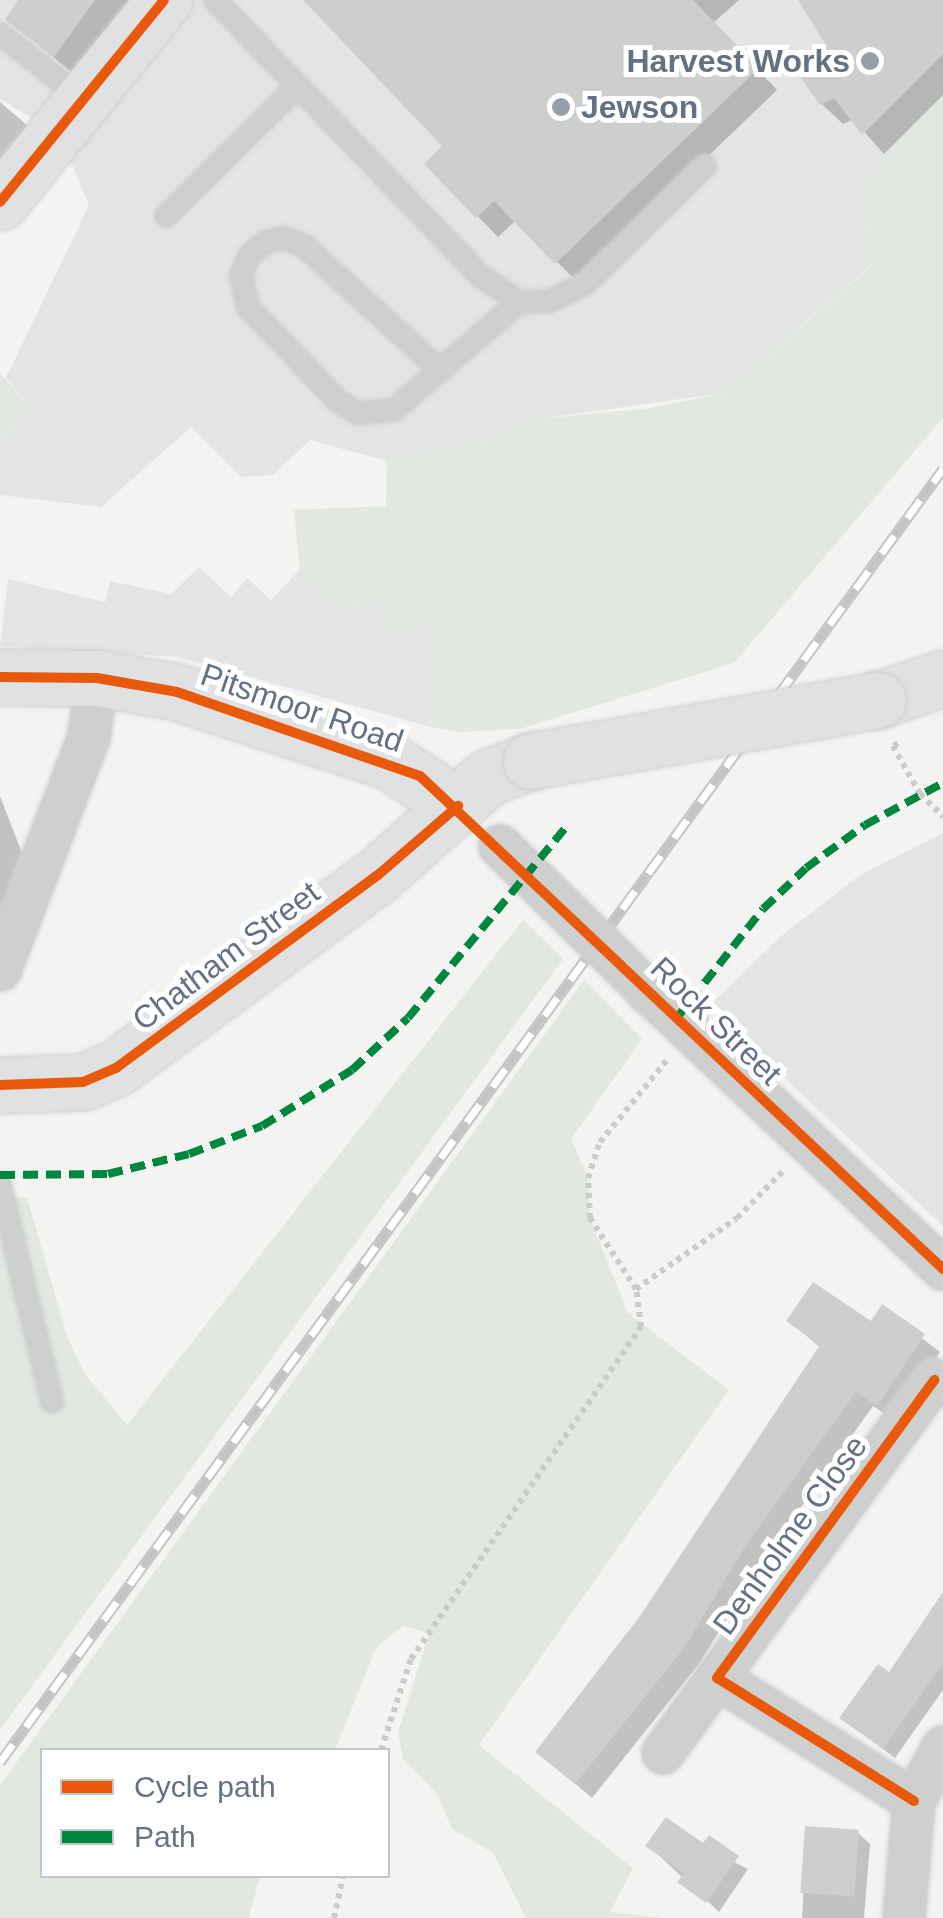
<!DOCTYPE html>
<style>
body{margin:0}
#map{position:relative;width:943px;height:1918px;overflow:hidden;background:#f3f4f2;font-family:Arial,sans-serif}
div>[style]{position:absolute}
.built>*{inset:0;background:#e3e5e4}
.green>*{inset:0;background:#e2e7e0}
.shadow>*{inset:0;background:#0003}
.building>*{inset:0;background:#cdcfcf;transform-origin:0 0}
.path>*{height:6px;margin-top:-3px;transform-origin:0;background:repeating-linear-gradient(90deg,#cacbcc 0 5px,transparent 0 10px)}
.roads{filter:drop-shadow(0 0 2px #cfd1d1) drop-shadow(0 0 2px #cfd1d1)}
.lane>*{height:22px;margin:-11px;padding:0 11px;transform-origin:11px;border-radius:11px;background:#cecfcf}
.street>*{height:42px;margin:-21px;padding:0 21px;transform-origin:21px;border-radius:21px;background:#cecfcf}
.secondary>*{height:55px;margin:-27.5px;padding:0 27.5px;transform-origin:27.5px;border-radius:27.5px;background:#e0e1e2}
.rail>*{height:11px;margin-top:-5.5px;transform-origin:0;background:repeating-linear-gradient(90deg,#fff 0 22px,#c3c4c4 0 44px);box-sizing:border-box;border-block:2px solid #c3c4c4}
.bridges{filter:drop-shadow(0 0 2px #cfd1d1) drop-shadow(0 0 2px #cfd1d1)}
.street-bridge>*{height:42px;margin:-21px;padding:0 21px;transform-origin:21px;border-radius:21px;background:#cecfcf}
.secondary-bridge>*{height:55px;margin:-27.5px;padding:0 27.5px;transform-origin:27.5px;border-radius:27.5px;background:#e0e1e2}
.quiet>*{height:8px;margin-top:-4px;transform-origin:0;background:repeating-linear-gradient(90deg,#00873e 0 15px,transparent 0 23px)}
.cycleway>*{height:10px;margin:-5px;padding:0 5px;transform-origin:5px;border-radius:5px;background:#e8590c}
.dots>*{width:28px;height:28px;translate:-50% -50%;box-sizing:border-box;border:5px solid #fff;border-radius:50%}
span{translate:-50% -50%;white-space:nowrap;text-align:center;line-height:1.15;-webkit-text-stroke:10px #fff;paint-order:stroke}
.poi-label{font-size:32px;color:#637183;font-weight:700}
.right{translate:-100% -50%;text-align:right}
.left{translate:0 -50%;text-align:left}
.street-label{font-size:32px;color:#637183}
.legend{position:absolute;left:40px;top:1748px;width:350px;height:130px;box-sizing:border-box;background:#fff;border:2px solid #c1c6cd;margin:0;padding:12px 18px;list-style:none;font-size:30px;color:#637183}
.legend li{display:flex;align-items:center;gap:20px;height:50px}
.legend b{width:50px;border:2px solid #c1c6cd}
</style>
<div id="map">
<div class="built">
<div style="clip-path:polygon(0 0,943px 0,943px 87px,860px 195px,870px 266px,723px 393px,539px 419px,485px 441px,387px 461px,310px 440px,273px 475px,241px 477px,191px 427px,101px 507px,0 495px,0 443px,16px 428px,11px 419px,28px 405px,6px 378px,89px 205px,59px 134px,0 99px)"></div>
<div style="clip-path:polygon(199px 567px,231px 597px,247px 578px,271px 600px,300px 569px,340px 610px,387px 601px,442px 623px,427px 726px,178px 657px,0 646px,8px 579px,105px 602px,110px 581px,171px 594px)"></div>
<div style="clip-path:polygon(943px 833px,943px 1226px,708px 1007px,780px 937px,860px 875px)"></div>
</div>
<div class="green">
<div style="clip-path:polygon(943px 87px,943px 418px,734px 663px,520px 729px,459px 732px,427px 726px,441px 623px,393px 632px,387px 601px,340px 610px,300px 569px,294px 510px,386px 506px,387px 461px,485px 441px,539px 419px,651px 408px,723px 393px,870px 267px,860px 195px)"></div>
<div style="clip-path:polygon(0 373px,28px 405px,12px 418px,16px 427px,0 443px)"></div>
<div style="clip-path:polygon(523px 920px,563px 959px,0 1730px,0 1195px,27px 1198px,68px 1339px,85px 1374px,127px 1425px)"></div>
<div style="clip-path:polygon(584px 980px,642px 1039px,571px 1139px,588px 1178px,590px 1218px,628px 1313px,729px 1390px,479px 1745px,633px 1868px,610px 1912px,663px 1918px,526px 1918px,493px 1853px,452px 1829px,437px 1794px,403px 1759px,398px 1733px,429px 1633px,403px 1626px,376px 1648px,335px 1750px,42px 1750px,42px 1876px,260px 1876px,249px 1918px,0 1918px,0 1785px)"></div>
</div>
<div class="shadow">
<div style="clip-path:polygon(21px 0,130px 0,76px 76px,9px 20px)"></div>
<div style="clip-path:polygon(308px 0,739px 0,713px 23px,777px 90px,577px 282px,516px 220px,498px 237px,427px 164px,445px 146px)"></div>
<div style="clip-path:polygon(943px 0,943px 95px,884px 154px,853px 119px,843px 124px,822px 104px)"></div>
<div style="clip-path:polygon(0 102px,35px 132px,0 172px)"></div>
<div style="clip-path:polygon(0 796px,22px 853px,0 914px)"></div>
<div style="clip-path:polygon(882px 1308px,940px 1352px,894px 1420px,873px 1406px,762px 1562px,699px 1664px,592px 1798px,538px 1752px,659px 1593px,821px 1348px,789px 1321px,871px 1324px)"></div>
<div style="clip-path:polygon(943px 1597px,943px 1690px,895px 1758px,842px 1718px,889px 1676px)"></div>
<div style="clip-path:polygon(807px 1828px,858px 1833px,870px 1844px,864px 1918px,802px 1918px)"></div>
<div style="clip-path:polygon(649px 1846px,704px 1847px,748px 1869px,719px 1912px)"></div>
</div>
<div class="building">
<div style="clip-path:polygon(18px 0,95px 0,54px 57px,5px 20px)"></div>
<div style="clip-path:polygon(303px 0,693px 0,759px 68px,555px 264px,494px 201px,476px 218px,424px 164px,442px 146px)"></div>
<div style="clip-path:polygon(798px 0,943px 0,943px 54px,862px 135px,834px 98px,820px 105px,794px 68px,826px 45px)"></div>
<div style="clip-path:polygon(813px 1282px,871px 1321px,882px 1304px,925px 1334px,877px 1406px,856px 1392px,746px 1545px,684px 1648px,575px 1784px,535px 1752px,640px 1616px,820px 1345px,786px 1321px)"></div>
<div style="clip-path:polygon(943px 1592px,943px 1663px,883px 1749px,839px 1718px,878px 1664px,889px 1672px)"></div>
<div style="clip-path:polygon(666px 1817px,703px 1843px,709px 1835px,739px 1856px,706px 1903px,677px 1882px,684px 1873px,645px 1846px)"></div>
<div style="left:805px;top:1826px;width:54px;height:67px;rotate:4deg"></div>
</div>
<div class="path">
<div style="left:898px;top:743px;width:6px;rotate:149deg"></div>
<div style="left:893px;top:746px;width:55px;rotate:60.6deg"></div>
<div style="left:920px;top:794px;width:32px;rotate:44deg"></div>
<div style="left:636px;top:1289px;width:123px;rotate:-35.1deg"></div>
<div style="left:737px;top:1218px;width:66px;rotate:-45.6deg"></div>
<div style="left:381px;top:1750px;width:96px;rotate:-71.8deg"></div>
<div style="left:411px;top:1659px;width:404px;rotate:-55.3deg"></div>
<div style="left:641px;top:1327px;width:38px;rotate:-97deg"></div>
<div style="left:636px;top:1289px;width:85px;rotate:-122.9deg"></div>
<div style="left:590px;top:1218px;width:40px;rotate:-92.9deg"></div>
<div style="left:588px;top:1178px;width:38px;rotate:-72deg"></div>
<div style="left:600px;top:1142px;width:107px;rotate:-50.7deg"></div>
<div style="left:334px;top:1918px;width:43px;rotate:-77.9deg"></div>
</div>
<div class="roads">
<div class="lane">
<div style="left:215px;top:0;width:385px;rotate:46.1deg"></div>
<div style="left:482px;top:277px;width:45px;rotate:34deg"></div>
<div style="left:519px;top:302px;width:31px;rotate:-2deg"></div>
<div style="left:550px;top:301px;width:39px;rotate:-26deg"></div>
<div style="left:585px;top:284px;width:168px;rotate:-44.5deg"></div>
<div style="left:0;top:34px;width:108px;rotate:37.8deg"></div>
<div style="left:166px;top:216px;width:185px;rotate:-44.6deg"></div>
<div style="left:440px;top:370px;width:185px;rotate:-137.6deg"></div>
<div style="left:303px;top:245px;width:20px;rotate:-160deg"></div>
<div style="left:284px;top:238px;width:19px;rotate:168deg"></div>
<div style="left:265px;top:242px;width:21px;rotate:139deg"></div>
<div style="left:249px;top:256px;width:21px;rotate:113deg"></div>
<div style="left:241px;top:275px;width:33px;rotate:78deg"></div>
<div style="left:248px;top:307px;width:130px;rotate:46.2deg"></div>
<div style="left:338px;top:401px;width:23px;rotate:31deg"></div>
<div style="left:358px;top:413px;width:36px;rotate:-5deg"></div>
<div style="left:394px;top:410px;width:61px;rotate:-41deg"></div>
<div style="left:440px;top:370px;width:104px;rotate:-40.7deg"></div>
<div style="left:0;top:1185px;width:223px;rotate:76.5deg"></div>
</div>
<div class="street">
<div style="left:0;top:970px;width:249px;rotate:-69.1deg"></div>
<div style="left:89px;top:737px;width:60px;rotate:-82.3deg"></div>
<div style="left:649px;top:992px;width:404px;rotate:43.3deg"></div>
<div style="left:663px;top:1753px;width:92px;rotate:-54.2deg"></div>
<div style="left:914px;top:1801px;width:232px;rotate:-148deg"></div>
<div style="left:717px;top:1678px;width:369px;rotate:-53.9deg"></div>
<div style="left:904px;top:1918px;width:117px;rotate:-85.1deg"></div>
<div style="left:914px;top:1801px;width:61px;rotate:-61.8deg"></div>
</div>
<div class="secondary">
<div style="left:0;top:202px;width:260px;rotate:-50.9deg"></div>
<div style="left:0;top:677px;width:97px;rotate:0.6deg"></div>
<div style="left:97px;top:678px;width:81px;rotate:9.9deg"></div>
<div style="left:177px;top:692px;width:223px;rotate:18deg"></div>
<div style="left:389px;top:761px;width:82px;rotate:33.1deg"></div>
<div style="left:878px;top:700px;width:69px;rotate:-18.7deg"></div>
<div style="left:0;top:1085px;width:83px;rotate:-2.1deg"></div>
<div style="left:83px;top:1082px;width:36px;rotate:-23deg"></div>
<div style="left:116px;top:1068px;width:325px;rotate:-36.4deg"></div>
<div style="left:378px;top:875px;width:147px;rotate:-41.7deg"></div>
<div style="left:488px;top:777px;width:46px;rotate:-20.4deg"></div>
</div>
</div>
<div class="rail">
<div style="left:0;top:1762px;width:1600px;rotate:-53.9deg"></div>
</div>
<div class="bridges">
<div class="street-bridge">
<div style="left:500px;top:846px;width:209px;rotate:44.4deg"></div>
</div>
<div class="secondary-bridge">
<div style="left:531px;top:761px;width:352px;rotate:-10deg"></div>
</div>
</div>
<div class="quiet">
<div style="left:676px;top:1019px;width:140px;rotate:-51.7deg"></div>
<div style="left:763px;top:909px;width:59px;rotate:-43.6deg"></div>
<div style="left:806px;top:868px;width:73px;rotate:-36.1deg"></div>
<div style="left:865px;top:825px;width:89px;rotate:-28.3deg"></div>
<div style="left:0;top:1175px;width:108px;rotate:-0.5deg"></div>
<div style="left:108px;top:1174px;width:83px;rotate:-13.9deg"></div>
<div style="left:189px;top:1154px;width:78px;rotate:-21deg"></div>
<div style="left:262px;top:1126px;width:106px;rotate:-31.9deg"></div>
<div style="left:352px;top:1070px;width:76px;rotate:-42.9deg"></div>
<div style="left:408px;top:1018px;width:246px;rotate:-50.4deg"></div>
</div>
<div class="cycleway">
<div style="left:0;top:202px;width:260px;rotate:-50.9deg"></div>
<div style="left:0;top:677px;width:97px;rotate:0.6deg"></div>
<div style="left:97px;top:678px;width:81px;rotate:9.9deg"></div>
<div style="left:177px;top:692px;width:257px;rotate:19.1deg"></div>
<div style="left:420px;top:776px;width:719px;rotate:43.31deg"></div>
<div style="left:0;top:1085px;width:83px;rotate:-2.1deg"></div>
<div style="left:83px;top:1082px;width:36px;rotate:-23deg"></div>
<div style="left:116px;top:1068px;width:325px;rotate:-36.4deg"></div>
<div style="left:378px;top:875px;width:106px;rotate:-40.8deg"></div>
<div style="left:914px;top:1801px;width:232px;rotate:-148deg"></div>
<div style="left:717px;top:1678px;width:369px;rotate:-53.9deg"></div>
</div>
<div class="dots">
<div style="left:870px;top:61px;background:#959faa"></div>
<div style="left:561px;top:107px;background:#959faa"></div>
</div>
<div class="poi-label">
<span class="right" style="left:850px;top:61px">Harvest Works</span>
<span class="left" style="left:581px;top:107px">Jewson</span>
</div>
<div class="street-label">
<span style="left:302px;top:708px;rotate:19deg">Pitsmoor Road</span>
<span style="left:226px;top:956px;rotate:-37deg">Chatham Street</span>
<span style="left:716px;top:1021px;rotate:44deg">Rock Street</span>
<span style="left:790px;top:1535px;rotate:-54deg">Denholme Close</span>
</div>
<ul class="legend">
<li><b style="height:12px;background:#e8590c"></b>Cycle path</li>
<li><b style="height:12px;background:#00873e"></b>Path</li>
</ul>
</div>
